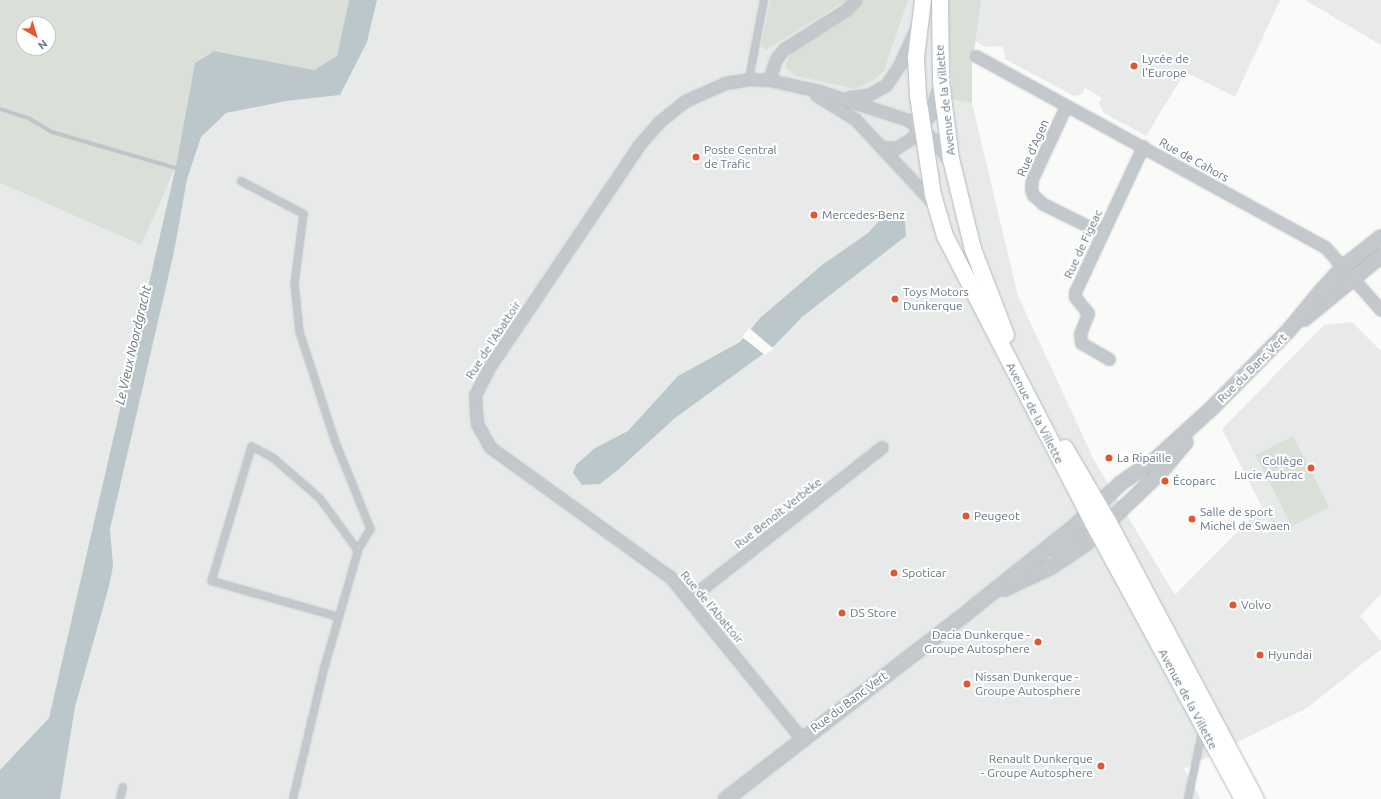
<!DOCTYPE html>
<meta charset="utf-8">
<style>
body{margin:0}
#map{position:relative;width:1381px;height:799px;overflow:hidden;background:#fafaf8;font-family:Ubuntu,sans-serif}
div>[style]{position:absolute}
.built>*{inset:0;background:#e8e9e9}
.green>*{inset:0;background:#dadfd7;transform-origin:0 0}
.water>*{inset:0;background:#bbc7cb}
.pier>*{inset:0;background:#fafaf8}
.stream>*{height:4px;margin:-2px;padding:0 2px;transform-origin:2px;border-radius:2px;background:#bbc7cb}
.roads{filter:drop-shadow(0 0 1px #b3babf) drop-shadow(0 0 1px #b3babf)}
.service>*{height:5.5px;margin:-2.75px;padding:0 2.75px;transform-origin:2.75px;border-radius:2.75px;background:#c3c8cc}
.minor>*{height:11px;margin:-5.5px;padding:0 5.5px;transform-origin:5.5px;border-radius:5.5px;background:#c3c8cc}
.tertiary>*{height:14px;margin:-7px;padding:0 7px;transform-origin:7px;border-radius:7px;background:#c3c8cc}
.secondary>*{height:16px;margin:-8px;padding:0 8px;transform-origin:8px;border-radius:8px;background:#fff}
.dots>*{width:11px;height:11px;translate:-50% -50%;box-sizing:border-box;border:2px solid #fff;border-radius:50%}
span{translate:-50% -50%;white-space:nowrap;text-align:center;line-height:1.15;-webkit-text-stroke:4px #fff;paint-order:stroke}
.poi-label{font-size:12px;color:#657683}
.left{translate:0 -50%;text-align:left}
.right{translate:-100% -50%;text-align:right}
.street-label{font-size:12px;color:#657683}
.water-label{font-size:13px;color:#60757c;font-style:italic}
.north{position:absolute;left:16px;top:16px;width:40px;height:40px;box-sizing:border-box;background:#fff;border:1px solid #c1c8cd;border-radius:50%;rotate:142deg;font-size:11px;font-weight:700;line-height:16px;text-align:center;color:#657683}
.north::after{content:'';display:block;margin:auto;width:14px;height:18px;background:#e4572e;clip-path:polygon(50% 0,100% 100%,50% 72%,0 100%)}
</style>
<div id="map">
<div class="built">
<div style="clip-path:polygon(349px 0,1280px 0,1235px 97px,1189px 74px,1183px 75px,1146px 136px,1104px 113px,1099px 103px,1102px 98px,1085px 88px,1082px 94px,1074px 96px,1005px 59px,1003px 46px,985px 47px,976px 42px,972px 64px,972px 103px,1018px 296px,1095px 462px,1175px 595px,1262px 507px,1222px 429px,1324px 325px,1352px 322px,1381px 351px,1381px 594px,1360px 616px,1381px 641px,1381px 649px,1307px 708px,1184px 769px,1201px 799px,0 799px,0 183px,141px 245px,195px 63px,337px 56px)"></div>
<div style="clip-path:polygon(1305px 0,1381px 0,1381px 45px)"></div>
</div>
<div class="green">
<div style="clip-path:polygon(evenodd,0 0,349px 0,337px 56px,314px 70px,214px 51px,195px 63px,176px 166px,141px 245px,0 183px,0 0,24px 24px,48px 24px,48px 48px,24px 48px,24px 24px)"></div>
<div style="clip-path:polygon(771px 0,847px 0,766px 50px,762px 46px,763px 35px)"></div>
<div style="clip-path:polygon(862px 0,908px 0,884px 71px,872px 81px,855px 89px,796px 76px,785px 67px,791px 52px,855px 12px)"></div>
<div style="clip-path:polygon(948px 0,981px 0,972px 64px,972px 103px,952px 99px)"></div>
<div style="left:1293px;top:436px;width:80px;height:42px;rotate:63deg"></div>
</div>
<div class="water">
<div style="clip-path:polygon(349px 0,377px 0,367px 42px,340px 95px,286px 101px,226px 113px,201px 137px,187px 179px,174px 252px,110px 529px,113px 566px,109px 586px,75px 707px,60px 799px,0 799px,0 770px,49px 718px,176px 166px,195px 63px,214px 51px,314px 70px,337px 56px)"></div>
<div style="clip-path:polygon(888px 211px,894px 211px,901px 216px,905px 222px,906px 236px,802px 317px,774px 346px,675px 418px,619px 469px,600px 484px,582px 485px,573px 473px,576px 465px,595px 448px,628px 431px,678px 376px,740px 342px,761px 317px,822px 265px,868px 233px)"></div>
</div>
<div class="pier">
<div style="clip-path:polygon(749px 328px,774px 349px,765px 355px,742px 337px)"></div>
</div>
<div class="stream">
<div style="left:0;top:109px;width:32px;rotate:18deg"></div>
<div style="left:30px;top:119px;width:26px;rotate:31deg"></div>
<div style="left:52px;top:132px;width:132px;rotate:16.2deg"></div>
</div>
<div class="roads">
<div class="service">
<div style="left:749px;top:79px;width:80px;rotate:-79.2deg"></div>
<div style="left:241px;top:181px;width:71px;rotate:27.6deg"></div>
<div style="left:304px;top:214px;width:71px;rotate:97.3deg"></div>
<div style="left:295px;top:284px;width:48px;rotate:84.1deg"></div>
<div style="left:300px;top:332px;width:114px;rotate:72deg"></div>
<div style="left:335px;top:440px;width:96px;rotate:68deg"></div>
<div style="left:371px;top:529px;width:26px;rotate:121deg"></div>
<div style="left:120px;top:799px;width:12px;rotate:-76deg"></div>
<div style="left:293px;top:799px;width:134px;rotate:-76.6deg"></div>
<div style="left:324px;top:669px;width:123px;rotate:-73.9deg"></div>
<div style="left:358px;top:551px;width:64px;rotate:-126.2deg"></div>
<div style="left:320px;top:499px;width:62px;rotate:-138.9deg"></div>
<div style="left:273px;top:458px;width:24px;rotate:-152deg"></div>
<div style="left:252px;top:447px;width:140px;rotate:106.6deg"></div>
<div style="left:212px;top:581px;width:132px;rotate:15.8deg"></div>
<div style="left:1188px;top:799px;width:67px;rotate:-78deg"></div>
</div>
<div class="minor">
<div style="left:976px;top:56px;width:398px;rotate:28.7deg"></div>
<div style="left:1325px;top:247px;width:84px;rotate:48.4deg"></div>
<div style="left:769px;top:80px;width:22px;rotate:-72deg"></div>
<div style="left:776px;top:59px;width:13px;rotate:-51deg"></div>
<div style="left:784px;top:49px;width:75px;rotate:-32.4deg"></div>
<div style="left:847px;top:9px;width:12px;rotate:-48deg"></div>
<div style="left:816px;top:95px;width:46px;rotate:31.6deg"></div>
<div style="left:855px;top:119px;width:115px;rotate:47.1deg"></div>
<div style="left:849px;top:97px;width:19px;rotate:-6deg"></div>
<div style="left:868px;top:95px;width:21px;rotate:-29deg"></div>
<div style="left:886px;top:85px;width:23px;rotate:-56deg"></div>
<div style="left:899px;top:66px;width:42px;rotate:-65.9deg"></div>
<div style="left:1066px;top:106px;width:81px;rotate:115deg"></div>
<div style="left:1032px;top:179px;width:10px;rotate:96deg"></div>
<div style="left:1031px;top:189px;width:6px;rotate:72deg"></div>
<div style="left:1033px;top:195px;width:13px;rotate:42deg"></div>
<div style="left:1043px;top:204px;width:66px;rotate:26.2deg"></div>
<div style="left:882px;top:147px;width:14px;rotate:4deg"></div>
<div style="left:896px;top:148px;width:19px;rotate:-32deg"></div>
<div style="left:912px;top:138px;width:29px;rotate:-52deg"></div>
<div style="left:930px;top:115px;width:28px;rotate:-73deg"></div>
<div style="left:1109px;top:359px;width:32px;rotate:-150deg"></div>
<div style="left:1081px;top:343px;width:9px;rotate:-96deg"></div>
<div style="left:1080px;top:334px;width:22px;rotate:-69deg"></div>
<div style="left:1088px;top:313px;width:21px;rotate:-129deg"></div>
<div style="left:1075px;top:297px;width:5px;rotate:-90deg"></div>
<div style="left:1075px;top:292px;width:161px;rotate:-65deg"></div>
<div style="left:690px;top:598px;width:244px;rotate:-38.2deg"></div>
<div style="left:801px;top:738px;width:208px;rotate:-129.1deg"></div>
<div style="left:670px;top:577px;width:222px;rotate:-144.2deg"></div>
<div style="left:490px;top:447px;width:26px;rotate:-119deg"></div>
<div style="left:477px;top:424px;width:29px;rotate:-94deg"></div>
<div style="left:475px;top:395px;width:29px;rotate:-63deg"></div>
<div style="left:488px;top:369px;width:270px;rotate:-56deg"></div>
<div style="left:639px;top:145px;width:30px;rotate:-49deg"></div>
<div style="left:659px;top:122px;width:33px;rotate:-39deg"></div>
<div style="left:685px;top:101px;width:44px;rotate:-24.2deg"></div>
<div style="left:725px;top:83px;width:24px;rotate:-9deg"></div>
<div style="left:749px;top:79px;width:20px;rotate:3deg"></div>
<div style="left:769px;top:80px;width:51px;rotate:12.4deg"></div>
<div style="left:819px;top:91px;width:94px;rotate:18deg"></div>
<div style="left:908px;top:120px;width:35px;rotate:37deg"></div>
<div style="left:936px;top:141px;width:25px;rotate:58deg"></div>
</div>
<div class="tertiary">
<div style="left:1304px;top:319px;width:99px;rotate:-39.3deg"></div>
<div style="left:1059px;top:551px;width:40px;rotate:-39deg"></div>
<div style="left:1090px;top:526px;width:15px;rotate:-62deg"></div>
<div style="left:1004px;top:589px;width:52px;rotate:-25.1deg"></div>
<div style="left:1051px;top:567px;width:40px;rotate:-34deg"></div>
<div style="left:1084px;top:545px;width:105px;rotate:-43.5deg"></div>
<div style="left:1160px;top:473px;width:40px;rotate:-50deg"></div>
<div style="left:726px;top:799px;width:314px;rotate:-37.7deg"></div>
<div style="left:974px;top:607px;width:128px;rotate:-38.7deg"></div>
<div style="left:1074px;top:527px;width:64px;rotate:-43.1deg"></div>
<div style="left:1121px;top:483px;width:42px;rotate:-34.4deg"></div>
<div style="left:1156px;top:459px;width:79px;rotate:-42.4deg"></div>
<div style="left:1214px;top:406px;width:107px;rotate:-45.4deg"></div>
<div style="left:1289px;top:330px;width:50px;rotate:-50.6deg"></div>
<div style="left:1321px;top:291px;width:33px;rotate:-47deg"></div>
<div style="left:1343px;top:267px;width:48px;rotate:-38.3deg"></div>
</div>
<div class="secondary">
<div style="left:923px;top:0;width:58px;rotate:96.9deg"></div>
<div style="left:916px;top:58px;width:38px;rotate:87deg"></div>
<div style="left:918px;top:96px;width:100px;rotate:81.4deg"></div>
<div style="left:933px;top:195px;width:43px;rotate:73.7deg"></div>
<div style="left:945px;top:236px;width:323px;rotate:62.7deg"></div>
<div style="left:1093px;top:523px;width:314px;rotate:61.5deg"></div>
<div style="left:940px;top:0;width:82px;rotate:89.3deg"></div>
<div style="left:941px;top:82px;width:78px;rotate:82.6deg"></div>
<div style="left:951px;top:159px;width:93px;rotate:76.3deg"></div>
<div style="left:973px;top:249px;width:92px;rotate:69deg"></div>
<div style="left:1065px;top:448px;width:87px;rotate:59.6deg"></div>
<div style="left:1109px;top:523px;width:313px;rotate:62deg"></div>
</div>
</div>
<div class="dots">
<div style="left:1134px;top:66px;background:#e4572e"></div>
<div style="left:696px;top:157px;background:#e4572e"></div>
<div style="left:814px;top:215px;background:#e4572e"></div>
<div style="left:895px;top:299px;background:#e4572e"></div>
<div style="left:1109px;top:458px;background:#e4572e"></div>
<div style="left:1311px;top:468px;background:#e4572e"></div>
<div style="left:1165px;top:481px;background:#e4572e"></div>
<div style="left:966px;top:516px;background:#e4572e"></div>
<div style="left:1192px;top:519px;background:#e4572e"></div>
<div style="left:894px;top:573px;background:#e4572e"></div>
<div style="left:1233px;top:605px;background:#e4572e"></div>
<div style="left:842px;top:613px;background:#e4572e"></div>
<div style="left:1038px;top:642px;background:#e4572e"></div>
<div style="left:1260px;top:655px;background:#e4572e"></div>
<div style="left:967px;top:684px;background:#e4572e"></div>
<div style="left:1101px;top:766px;background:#e4572e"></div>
</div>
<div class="poi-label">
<span class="left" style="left:1142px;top:66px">Lycée de<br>l'Europe</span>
<span class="left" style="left:704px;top:157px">Poste Central<br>de Trafic</span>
<span class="left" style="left:822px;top:215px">Mercedes-Benz</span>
<span class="left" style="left:903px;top:299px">Toys Motors<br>Dunkerque</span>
<span class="left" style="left:1117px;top:458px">La Ripaille</span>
<span class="right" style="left:1303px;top:468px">Collège<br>Lucie Aubrac</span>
<span class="left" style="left:1173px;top:481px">Écoparc</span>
<span class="left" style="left:1200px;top:519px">Salle de sport<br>Michel de Swaen</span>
<span class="left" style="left:974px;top:516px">Peugeot</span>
<span class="left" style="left:902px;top:573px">Spoticar</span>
<span class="left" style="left:1241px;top:605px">Volvo</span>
<span class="left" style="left:850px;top:613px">DS Store</span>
<span class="right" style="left:1030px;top:642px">Dacia Dunkerque -<br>Groupe Autosphere</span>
<span class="left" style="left:1268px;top:655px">Hyundai</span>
<span class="left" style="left:975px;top:684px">Nissan Dunkerque -<br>Groupe Autosphere</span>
<span class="right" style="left:1093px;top:766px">Renault Dunkerque<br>- Groupe Autosphere</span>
</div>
<div class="street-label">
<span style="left:945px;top:100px;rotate:-96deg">Avenue de la Villette</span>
<span style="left:1033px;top:148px;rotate:-66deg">Rue d'Agen</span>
<span style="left:1194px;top:160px;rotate:29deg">Rue de Cahors</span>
<span style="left:1083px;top:244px;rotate:-65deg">Rue de Figeac</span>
<span style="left:493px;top:340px;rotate:-57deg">Rue de l'Abattoir</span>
<span style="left:1252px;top:368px;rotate:-45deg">Rue du Banc Vert</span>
<span style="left:1035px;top:413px;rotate:63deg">Avenue de la Villette</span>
<span style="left:778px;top:513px;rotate:-38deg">Rue Benoît Verbèke</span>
<span style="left:712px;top:607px;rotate:50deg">Rue de l'Abattoir</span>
<span style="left:1188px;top:699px;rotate:62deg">Avenue de la Villette</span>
<span style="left:849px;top:702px;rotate:-37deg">Rue du Banc Vert</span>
</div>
<div class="water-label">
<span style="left:133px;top:345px;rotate:-77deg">Le Vieux Noordgracht</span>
</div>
<div class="north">N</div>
</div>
